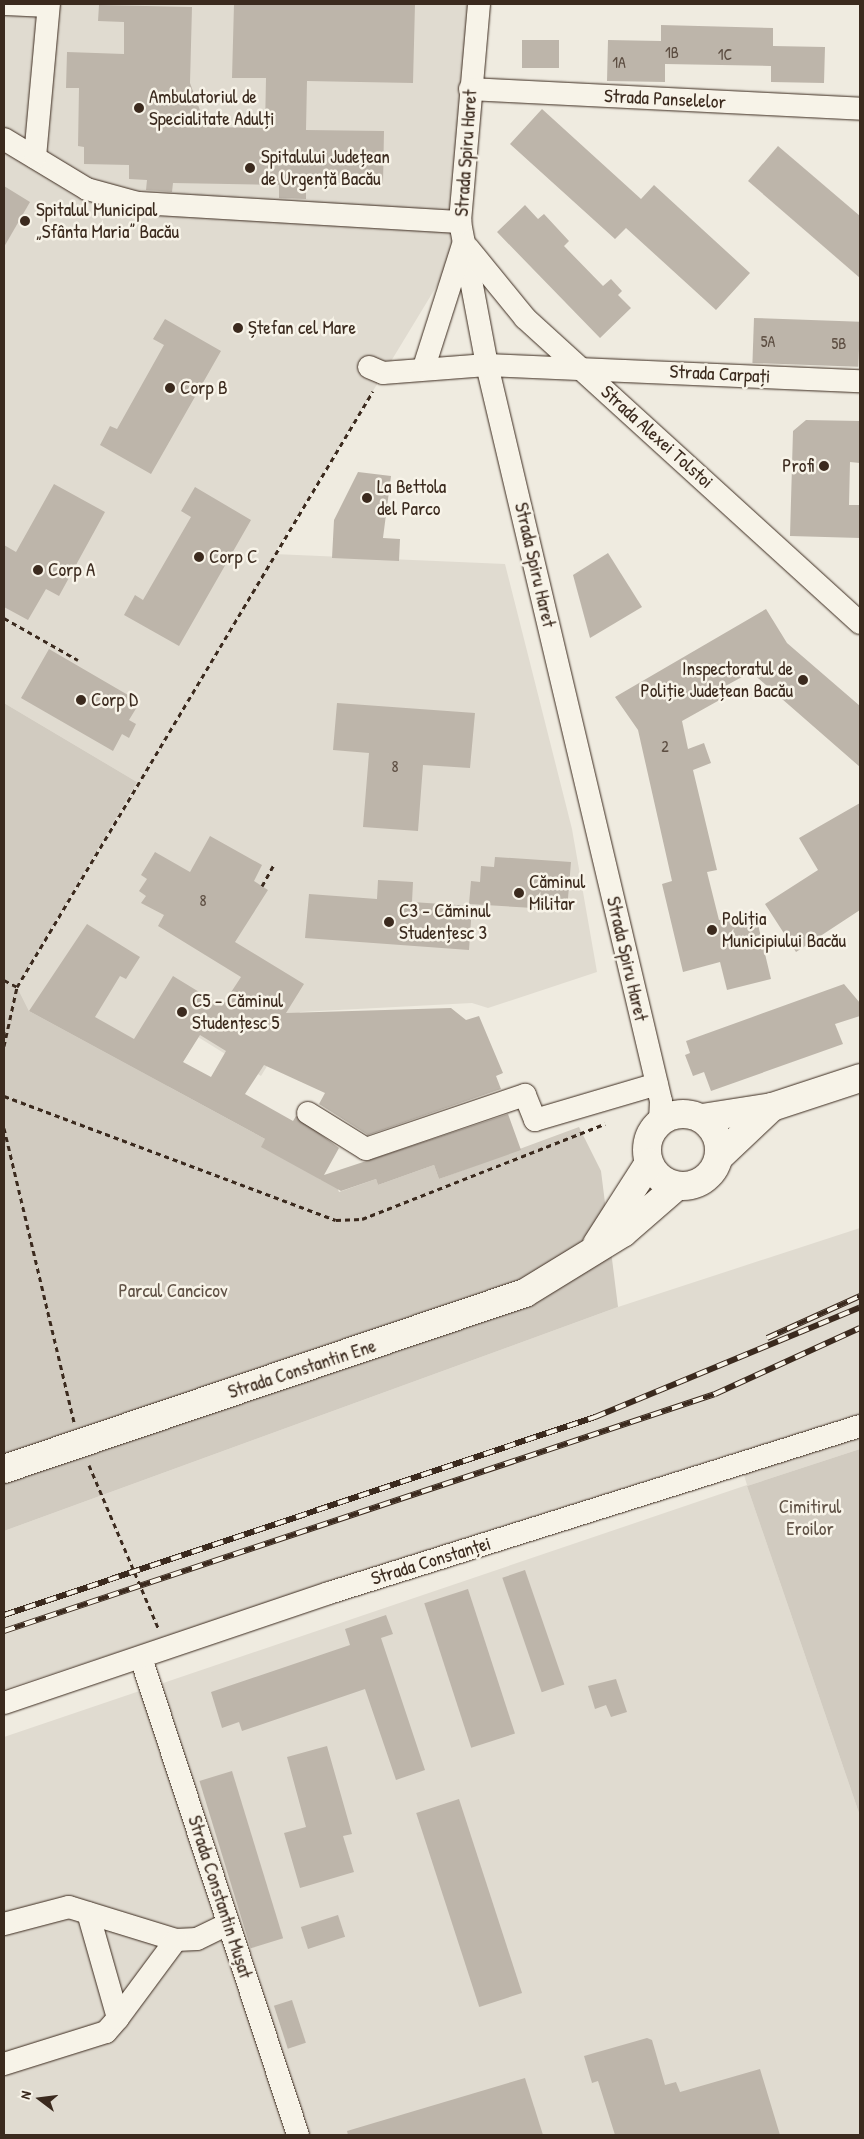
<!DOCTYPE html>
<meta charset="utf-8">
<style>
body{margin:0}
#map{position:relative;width:864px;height:2139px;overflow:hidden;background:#efebe0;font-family:"Patrick Hand",sans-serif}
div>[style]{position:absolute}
.built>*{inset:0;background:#e0dbd0}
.green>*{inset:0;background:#d1cbc0}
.building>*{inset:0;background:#bdb5aa;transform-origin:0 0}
.path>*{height:3px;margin-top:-1.5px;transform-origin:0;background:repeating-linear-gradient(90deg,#3b2a1e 0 5px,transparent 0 9px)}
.roads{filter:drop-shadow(0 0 1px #3b2a1e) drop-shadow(0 0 1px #3b2a1e)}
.minor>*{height:22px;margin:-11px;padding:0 11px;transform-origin:11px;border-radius:11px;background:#f7f3e8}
.major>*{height:28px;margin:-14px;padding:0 14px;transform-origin:14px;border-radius:14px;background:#f7f3e8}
.major>.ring{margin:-14px;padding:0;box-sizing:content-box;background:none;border:28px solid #f7f3e8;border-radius:50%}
.rail>*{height:5.5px;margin-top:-2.75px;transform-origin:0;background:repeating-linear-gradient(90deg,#f7f3e8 0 11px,#3b2a1e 0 22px);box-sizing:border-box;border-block:1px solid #3b2a1e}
.dots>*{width:14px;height:14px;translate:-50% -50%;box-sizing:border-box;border:2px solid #f7f3e8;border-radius:50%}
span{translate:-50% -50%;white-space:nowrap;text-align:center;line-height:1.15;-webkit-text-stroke:5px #f7f3e8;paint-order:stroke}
.number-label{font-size:16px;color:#5c4d41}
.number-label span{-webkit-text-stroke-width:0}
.poi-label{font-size:19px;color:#3b2a1e}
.left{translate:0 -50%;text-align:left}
.right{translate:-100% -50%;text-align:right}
.street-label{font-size:19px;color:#3b2a1e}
.park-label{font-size:19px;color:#605246}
.frame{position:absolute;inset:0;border:5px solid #3b2a1e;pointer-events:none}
.north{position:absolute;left:15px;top:2074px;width:50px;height:50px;-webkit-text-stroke:4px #f7f3e8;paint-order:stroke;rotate:285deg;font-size:14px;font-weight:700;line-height:20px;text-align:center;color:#3b2a1e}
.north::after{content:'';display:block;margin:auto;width:18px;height:22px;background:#3b2a1e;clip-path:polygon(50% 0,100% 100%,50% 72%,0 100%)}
</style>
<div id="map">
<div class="built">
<div style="clip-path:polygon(4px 4px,479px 4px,464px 241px,274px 554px,505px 564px,572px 829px,597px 972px,488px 1008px,472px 1003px,300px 1012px,261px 1076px,198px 1037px,168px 1087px,29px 1011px,17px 987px,137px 782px,4px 703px)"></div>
<div style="clip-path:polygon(860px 1228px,860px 1449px,747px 1486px,860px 1816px,860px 2135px,4px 2135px,4px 1737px,747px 1485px,737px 1452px,4px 1689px,4px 1531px,618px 1307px)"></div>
</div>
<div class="green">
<div style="clip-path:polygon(4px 703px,137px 782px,17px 987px,29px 1011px,265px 1139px,321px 1180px,332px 1173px,339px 1192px,376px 1179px,378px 1185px,434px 1165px,439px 1179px,579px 1127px,601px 1171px,618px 1307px,4px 1531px)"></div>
<div style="clip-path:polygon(860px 1449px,860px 1816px,747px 1486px)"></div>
</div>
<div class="building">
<div style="clip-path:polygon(234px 4px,415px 4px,413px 83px,307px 81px,306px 130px,384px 131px,383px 184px,306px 182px,306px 199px,279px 198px,279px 185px,173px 183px,172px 192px,146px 190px,147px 180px,129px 179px,129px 165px,84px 164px,84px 147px,78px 146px,79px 88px,66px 88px,67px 52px,124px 54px,124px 22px,98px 21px,99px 5px,192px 7px,190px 83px,206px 127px,265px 128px,266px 78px,232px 78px)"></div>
<div style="clip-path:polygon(661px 25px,773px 28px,773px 46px,825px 47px,824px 83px,771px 82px,771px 66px,665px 64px,665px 82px,607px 81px,608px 40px,661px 41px)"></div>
<div style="left:522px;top:40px;width:37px;height:28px"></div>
<div style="clip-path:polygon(542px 109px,641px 199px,654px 185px,750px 273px,716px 310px,626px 228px,615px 239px,510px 144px)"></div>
<div style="clip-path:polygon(778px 146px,860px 216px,860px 278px,748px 181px)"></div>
<div style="clip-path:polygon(4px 186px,30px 202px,4px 247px)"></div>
<div style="clip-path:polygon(525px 205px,538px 219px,544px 214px,569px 241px,564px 246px,603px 286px,611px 279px,622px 291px,618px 295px,631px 308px,600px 338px,497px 232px)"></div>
<div style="left:754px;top:318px;width:106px;height:45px;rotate:2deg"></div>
<div style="clip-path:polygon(165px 319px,221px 351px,151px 474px,100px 445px,110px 426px,117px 429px,164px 345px,153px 339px)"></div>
<div style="clip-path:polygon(806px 420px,860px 421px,860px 463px,850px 462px,849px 505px,860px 505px,860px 538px,790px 536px,793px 431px)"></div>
<div style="clip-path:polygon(358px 472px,391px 476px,383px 538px,400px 539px,399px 561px,332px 558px,334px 520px)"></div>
<div style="clip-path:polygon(54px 484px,105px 512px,59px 596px,46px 589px,28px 620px,4px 607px,4px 545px,16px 552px)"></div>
<div style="clip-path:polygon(195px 487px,251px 520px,179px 646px,124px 615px,135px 595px,143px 600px,191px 517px,181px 511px)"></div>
<div style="clip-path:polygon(608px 553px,642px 607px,590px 638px,573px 575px)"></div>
<div style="clip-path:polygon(766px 609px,787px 643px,860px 706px,860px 767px,751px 672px,720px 689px,725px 697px,682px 721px,688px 749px,704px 743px,711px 763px,693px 770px,717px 870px,707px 872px,719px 920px,755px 912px,771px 979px,727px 990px,720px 962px,683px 972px,662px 884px,672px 881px,638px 730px,615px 697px)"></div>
<div style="clip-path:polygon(49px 649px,140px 702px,129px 720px,136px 724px,129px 738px,122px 734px,113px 751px,21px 698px)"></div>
<div style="clip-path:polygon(337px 703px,475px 713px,470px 768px,423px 765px,418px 831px,363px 827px,369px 753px,333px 750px)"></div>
<div style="clip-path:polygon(860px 803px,860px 910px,796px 952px,765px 904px,818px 870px,799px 838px)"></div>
<div style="clip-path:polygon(evenodd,210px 836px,262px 865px,254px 881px,268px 890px,235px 942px,304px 984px,286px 1013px,451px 1008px,466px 1020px,479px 1016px,503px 1073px,496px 1076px,501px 1089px,368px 1135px,319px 1104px,325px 1093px,264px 1065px,245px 1094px,293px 1121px,296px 1116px,339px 1148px,324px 1175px,508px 1114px,521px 1150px,439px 1179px,434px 1165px,378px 1185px,376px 1179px,341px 1191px,261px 1147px,265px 1139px,29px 1011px,87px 924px,140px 957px,126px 979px,120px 976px,95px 1017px,134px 1039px,173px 976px,222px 1006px,241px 977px,158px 926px,164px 915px,141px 903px,146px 896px,139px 891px,147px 879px,141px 875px,155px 852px,190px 872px,210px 836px,200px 1035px,226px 1051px,211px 1077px,183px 1062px,200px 1035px)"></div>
<div style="clip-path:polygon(495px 857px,571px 862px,567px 910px,469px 904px,471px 881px,480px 882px,481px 866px,494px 867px)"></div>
<div style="clip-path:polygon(378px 880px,413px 882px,412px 902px,472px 906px,469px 950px,305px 938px,309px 894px,377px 899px)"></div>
<div style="clip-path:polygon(844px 984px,860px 1003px,860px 1016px,835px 1024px,843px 1044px,711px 1091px,704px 1072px,693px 1076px,685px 1055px,690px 1053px,686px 1041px)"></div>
<div style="left:525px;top:1570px;width:121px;height:24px;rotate:71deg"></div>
<div style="left:468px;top:1589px;width:152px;height:46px;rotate:72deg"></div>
<div style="clip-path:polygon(386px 1615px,393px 1634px,381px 1638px,425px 1770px,396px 1780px,365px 1689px,242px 1731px,239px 1722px,222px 1728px,211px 1692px,350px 1645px,345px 1629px)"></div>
<div style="clip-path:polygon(616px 1679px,627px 1712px,611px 1717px,606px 1705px,595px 1709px,588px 1686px)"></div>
<div style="clip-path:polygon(327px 1746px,352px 1834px,343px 1836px,354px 1872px,300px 1888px,284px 1833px,306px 1827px,287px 1757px)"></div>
<div style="left:232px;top:1771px;width:175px;height:34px;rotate:73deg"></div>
<div style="left:459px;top:1799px;width:204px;height:45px;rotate:72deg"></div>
<div style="left:338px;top:1915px;width:23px;height:39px;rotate:72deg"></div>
<div style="left:292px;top:2000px;width:45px;height:19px;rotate:72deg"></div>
<div style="clip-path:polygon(647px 2038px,652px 2040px,665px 2085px,676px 2082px,680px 2092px,760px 2069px,780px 2135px,615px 2135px,598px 2081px,592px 2083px,584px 2056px)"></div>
<div style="clip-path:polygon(525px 2078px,543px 2135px,348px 2135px,347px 2131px)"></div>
</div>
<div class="path">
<div style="left:4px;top:618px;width:85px;rotate:29.6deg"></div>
<div style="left:262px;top:886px;width:26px;rotate:-61deg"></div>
<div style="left:4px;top:980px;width:15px;rotate:28deg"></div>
<div style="left:4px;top:1046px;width:60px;rotate:-77.6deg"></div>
<div style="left:17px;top:987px;width:694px;rotate:-59.15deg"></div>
<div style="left:4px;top:1096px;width:354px;rotate:20.5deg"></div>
<div style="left:336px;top:1220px;width:26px;rotate:-2deg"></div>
<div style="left:362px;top:1219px;width:261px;rotate:-21.4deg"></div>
<div style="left:4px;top:1128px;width:302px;rotate:76.6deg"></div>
<div style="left:89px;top:1465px;width:179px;rotate:67deg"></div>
</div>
<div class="roads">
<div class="minor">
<div style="left:5px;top:4px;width:43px;rotate:2.7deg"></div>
<div style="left:479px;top:4px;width:219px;rotate:95deg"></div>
<div style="left:460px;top:222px;width:146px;rotate:79.3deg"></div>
<div style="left:487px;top:365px;width:756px;rotate:76.7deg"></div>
<div style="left:661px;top:1101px;width:20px;rotate:93deg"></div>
<div style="left:470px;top:89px;width:391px;rotate:2.9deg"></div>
<div style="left:4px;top:139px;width:97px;rotate:31.1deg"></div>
<div style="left:87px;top:189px;width:53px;rotate:15.4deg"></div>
<div style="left:138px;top:203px;width:323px;rotate:3.4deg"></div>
<div style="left:35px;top:157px;width:154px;rotate:-84.8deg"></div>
<div style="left:468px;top:248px;width:90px;rotate:50.8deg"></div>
<div style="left:525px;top:318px;width:453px;rotate:42.3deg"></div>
<div style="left:369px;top:367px;width:15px;rotate:23deg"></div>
<div style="left:383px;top:373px;width:104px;rotate:-4.4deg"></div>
<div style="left:487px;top:365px;width:373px;rotate:2.5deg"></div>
<div style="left:424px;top:367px;width:128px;rotate:-72.3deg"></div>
<div style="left:308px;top:1113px;width:68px;rotate:31.8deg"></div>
<div style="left:366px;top:1149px;width:168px;rotate:-18.8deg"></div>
<div style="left:525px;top:1095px;width:27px;rotate:68deg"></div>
<div style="left:535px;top:1120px;width:127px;rotate:-16.4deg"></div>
<div style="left:141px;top:1658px;width:502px;rotate:71.78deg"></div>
<div style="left:4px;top:1703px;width:343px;rotate:-18.7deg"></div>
<div style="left:329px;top:1593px;width:557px;rotate:-17.46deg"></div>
<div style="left:4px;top:1924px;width:67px;rotate:-14.7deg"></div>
<div style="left:69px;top:1907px;width:112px;rotate:17.1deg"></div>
<div style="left:176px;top:1940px;width:21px;rotate:-3deg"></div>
<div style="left:197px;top:1939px;width:34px;rotate:-26deg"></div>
<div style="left:118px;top:2018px;width:97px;rotate:-53.4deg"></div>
<div style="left:4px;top:2064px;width:107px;rotate:-17.4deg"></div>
<div style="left:106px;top:2032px;width:18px;rotate:-49deg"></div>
<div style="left:118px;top:2018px;width:109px;rotate:-105.9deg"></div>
</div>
<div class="major">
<div class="ring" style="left:647px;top:1114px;width:44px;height:44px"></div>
<div style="left:702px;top:1118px;width:71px;rotate:-8.9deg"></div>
<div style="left:772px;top:1107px;width:93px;rotate:-18.2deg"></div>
<div style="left:719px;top:1157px;width:73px;rotate:-43.3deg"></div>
<div style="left:597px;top:1244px;width:96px;rotate:-57.3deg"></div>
<div style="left:4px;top:1469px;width:550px;rotate:-18.67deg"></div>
<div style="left:525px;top:1293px;width:115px;rotate:-31.5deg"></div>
<div style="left:623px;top:1233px;width:72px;rotate:-41deg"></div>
</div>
</div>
<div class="rail">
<div style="left:767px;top:1338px;width:102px;rotate:-24.3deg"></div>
<div style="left:4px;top:1615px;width:623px;rotate:-18.52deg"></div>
<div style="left:595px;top:1417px;width:287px;rotate:-22.5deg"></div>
<div style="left:4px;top:1631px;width:749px;rotate:-18.43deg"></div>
<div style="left:715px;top:1394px;width:159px;rotate:-24.5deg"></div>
</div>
<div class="dots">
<div style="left:139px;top:108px;background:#3b2a1e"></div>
<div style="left:250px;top:168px;background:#3b2a1e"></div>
<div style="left:25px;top:221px;background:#3b2a1e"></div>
<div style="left:238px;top:328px;background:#3b2a1e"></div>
<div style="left:170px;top:388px;background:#3b2a1e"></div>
<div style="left:824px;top:466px;background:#3b2a1e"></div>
<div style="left:367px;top:498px;background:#3b2a1e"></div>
<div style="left:199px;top:557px;background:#3b2a1e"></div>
<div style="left:38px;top:570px;background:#3b2a1e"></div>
<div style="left:803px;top:680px;background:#3b2a1e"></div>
<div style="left:81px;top:700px;background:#3b2a1e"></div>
<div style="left:519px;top:893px;background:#3b2a1e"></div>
<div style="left:389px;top:922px;background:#3b2a1e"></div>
<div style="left:712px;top:930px;background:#3b2a1e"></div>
<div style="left:182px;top:1012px;background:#3b2a1e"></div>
</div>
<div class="number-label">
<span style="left:672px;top:52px">1B</span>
<span style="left:725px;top:54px">1C</span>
<span style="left:619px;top:62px">1A</span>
<span style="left:768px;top:341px">5A</span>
<span style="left:839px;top:343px">5B</span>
<span style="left:665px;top:746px">2</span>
<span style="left:395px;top:766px">8</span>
<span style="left:203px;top:900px">8</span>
</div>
<div class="poi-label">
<span class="left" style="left:149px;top:108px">Ambulatoriul de<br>Specialitate Adulți</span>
<span class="left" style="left:261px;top:168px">Spitalului Județean<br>de Urgență Bacău</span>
<span class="left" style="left:36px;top:221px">Spitalul Municipal<br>„Sfânta Maria” Bacău</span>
<span class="left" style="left:248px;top:328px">Ștefan cel Mare</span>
<span class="left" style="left:180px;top:388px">Corp B</span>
<span class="right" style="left:814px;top:466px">Profi</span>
<span class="left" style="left:377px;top:498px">La Bettola<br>del Parco</span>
<span class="left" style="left:209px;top:557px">Corp C</span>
<span class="left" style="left:48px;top:570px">Corp A</span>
<span class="right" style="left:793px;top:680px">Inspectoratul de<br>Poliție Județean Bacău</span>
<span class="left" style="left:91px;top:700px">Corp D</span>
<span class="left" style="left:529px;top:893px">Căminul<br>Militar</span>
<span class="left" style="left:399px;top:922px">C3 - Căminul<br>Studențesc 3</span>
<span class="left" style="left:722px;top:930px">Poliția<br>Municipiului Bacău</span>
<span class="left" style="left:192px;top:1012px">C5 - Căminul<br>Studențesc 5</span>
</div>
<div class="street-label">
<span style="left:665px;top:99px;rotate:3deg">Strada Panselelor</span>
<span style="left:466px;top:153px;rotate:-86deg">Strada Spiru Haret</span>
<span style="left:720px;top:374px;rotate:3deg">Strada Carpați</span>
<span style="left:657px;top:437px;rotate:42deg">Strada Alexei Tolstoi</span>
<span style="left:535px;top:565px;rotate:77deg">Strada Spiru Haret</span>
<span style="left:627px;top:959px;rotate:77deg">Strada Spiru Haret</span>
<span style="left:302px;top:1369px;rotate:-18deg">Strada Constantin Ene</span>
<span style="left:431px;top:1561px;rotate:-17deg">Strada Constanței</span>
<span style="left:220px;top:1897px;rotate:72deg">Strada Constantin Mușat</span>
</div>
<div class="park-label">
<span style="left:173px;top:1291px">Parcul Cancicov</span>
<span style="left:810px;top:1518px">Cimitirul<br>Eroilor</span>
</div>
<div class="frame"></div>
<div class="north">N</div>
</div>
